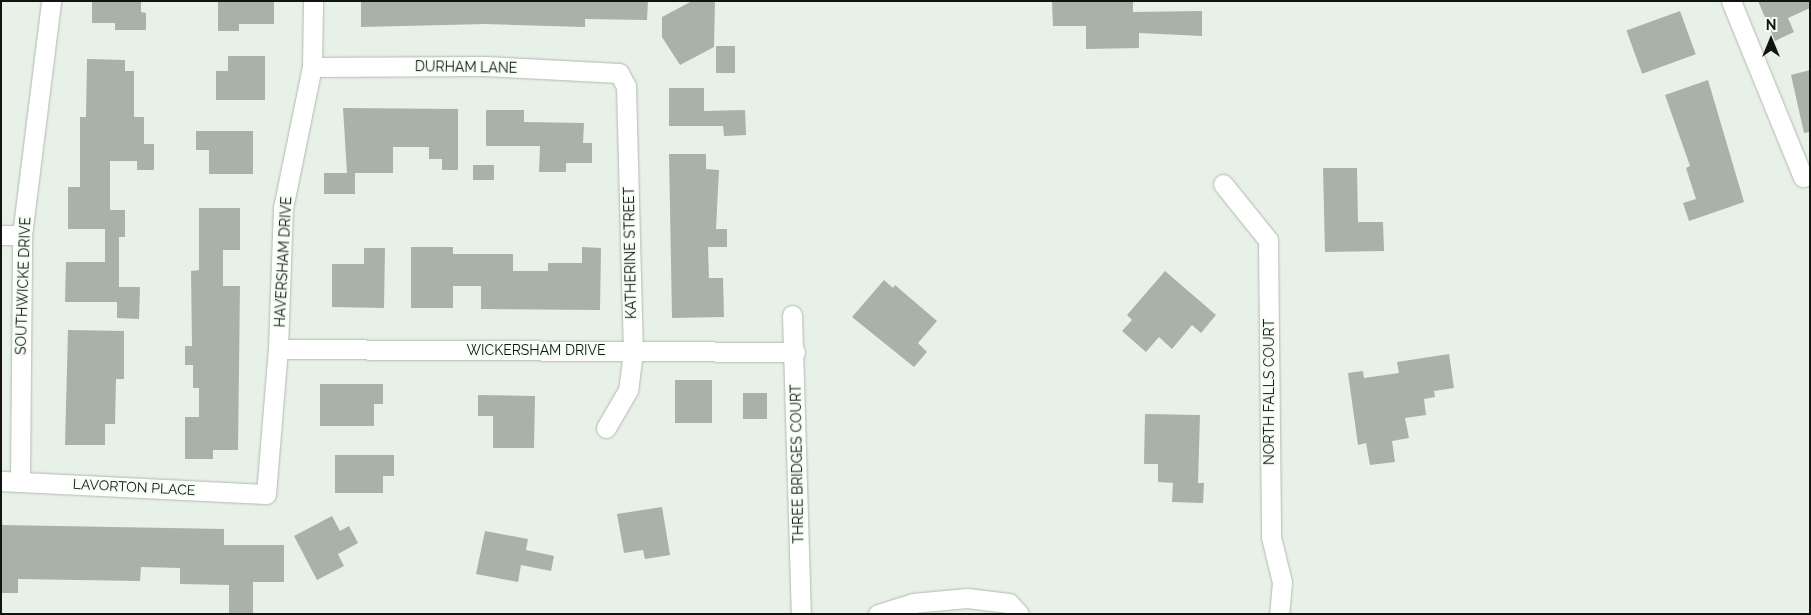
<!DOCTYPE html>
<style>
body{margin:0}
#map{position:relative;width:1811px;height:615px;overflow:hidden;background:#e8f1e7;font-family:Raleway,sans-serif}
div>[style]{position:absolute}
.building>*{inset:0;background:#a9b1a8;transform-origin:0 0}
.roads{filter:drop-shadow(0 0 1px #b1b9b0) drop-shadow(0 0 1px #b1b9b0)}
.minor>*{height:19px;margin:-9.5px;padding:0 9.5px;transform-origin:9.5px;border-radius:9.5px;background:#fff}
span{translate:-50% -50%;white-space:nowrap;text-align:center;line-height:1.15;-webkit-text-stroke:4px #f5fef5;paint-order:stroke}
.street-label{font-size:14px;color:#111411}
.frame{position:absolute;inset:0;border:2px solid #111411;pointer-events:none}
.north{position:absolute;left:1746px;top:15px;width:50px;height:50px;-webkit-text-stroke:4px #f5fef5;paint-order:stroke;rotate:0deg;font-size:14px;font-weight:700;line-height:20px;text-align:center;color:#111411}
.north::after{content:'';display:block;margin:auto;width:18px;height:22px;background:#111411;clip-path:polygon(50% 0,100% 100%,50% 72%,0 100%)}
</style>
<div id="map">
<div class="building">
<div style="clip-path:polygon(92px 1px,141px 1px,141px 12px,146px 13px,146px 30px,115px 30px,115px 23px,92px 23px)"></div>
<div style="clip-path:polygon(218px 1px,274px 1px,274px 24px,239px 24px,239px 31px,218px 31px)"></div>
<div style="clip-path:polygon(361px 1px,648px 1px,647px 20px,585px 19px,585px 27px,485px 24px,361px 27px)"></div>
<div style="clip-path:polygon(692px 1px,715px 1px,714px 47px,680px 65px,662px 37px,662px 17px)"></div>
<div style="clip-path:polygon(1052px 1px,1133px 2px,1133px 12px,1202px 11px,1202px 36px,1139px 33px,1139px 48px,1086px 49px,1086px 26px,1053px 26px)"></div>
<div style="clip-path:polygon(1758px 1px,1810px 1px,1810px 8px,1788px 18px,1794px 32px,1775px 41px)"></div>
<div style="left:1680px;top:11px;width:46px;height:57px;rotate:70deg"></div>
<div style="left:716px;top:46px;width:19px;height:27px"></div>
<div style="clip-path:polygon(228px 56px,265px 56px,265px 100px,216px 100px,216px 71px,228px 71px)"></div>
<div style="clip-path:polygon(87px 59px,125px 60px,125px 71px,134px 71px,134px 117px,144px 117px,144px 144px,154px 144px,154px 170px,137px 170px,137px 161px,110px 161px,110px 210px,125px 210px,125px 237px,119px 237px,119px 287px,140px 287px,139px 319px,117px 318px,117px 302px,65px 302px,66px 262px,105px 262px,105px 229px,68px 229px,68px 187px,80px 187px,80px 117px,86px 117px)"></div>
<div style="clip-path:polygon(1810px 70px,1810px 132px,1804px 133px,1791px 75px)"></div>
<div style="clip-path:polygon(1708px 80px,1744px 202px,1689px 221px,1683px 203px,1696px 199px,1686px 168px,1690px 166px,1665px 95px)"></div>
<div style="clip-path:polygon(669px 88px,704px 88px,704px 111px,745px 110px,746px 135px,724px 136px,723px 126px,669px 126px)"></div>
<div style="clip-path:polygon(343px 108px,458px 109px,458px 170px,442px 170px,442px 159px,429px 159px,429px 147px,393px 147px,393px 173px,347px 173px)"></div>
<div style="clip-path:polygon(486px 110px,524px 110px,524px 122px,584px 123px,583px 143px,592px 143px,592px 163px,566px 163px,566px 172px,539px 172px,540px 146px,486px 146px)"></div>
<div style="clip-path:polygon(196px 131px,253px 131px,253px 174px,209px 174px,209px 150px,196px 150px)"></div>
<div style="clip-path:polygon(669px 154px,706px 154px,706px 169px,719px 170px,716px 229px,727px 229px,727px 247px,708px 247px,709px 278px,723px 278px,724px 317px,672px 318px)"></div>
<div style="left:473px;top:165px;width:21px;height:15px"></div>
<div style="clip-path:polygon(1323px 168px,1357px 168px,1358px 222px,1383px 222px,1384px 251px,1325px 252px)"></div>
<div style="left:324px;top:173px;width:31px;height:21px"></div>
<div style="clip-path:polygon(199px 208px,240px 208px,240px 250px,223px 250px,223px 286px,240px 286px,238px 450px,213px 450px,213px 459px,185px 459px,185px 417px,199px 417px,199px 388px,193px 388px,193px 365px,185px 365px,185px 346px,192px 346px,191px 271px,199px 270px)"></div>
<div style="clip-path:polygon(411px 247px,453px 247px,453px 254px,513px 254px,513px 271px,548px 271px,548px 263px,582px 263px,582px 247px,601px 248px,600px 310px,481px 309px,481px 286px,453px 286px,453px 308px,411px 308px)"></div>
<div style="clip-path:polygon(364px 248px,385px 248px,384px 308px,332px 307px,332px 264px,364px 264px)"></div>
<div style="clip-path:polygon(1165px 271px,1216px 315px,1201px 333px,1192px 325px,1172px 349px,1159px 337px,1146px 352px,1122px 331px,1132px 320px,1127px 315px)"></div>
<div style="clip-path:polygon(884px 280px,893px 288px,895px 285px,937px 321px,918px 343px,927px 352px,914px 367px,852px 317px)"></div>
<div style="clip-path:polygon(68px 330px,124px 331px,124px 379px,116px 379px,115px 424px,105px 424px,105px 445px,65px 445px)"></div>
<div style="clip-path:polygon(1449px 354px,1454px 388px,1434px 391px,1435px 397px,1424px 399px,1426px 415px,1405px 418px,1409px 438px,1392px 441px,1395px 462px,1370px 465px,1366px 443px,1358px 445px,1348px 373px,1363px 371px,1364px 378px,1399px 373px,1397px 362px)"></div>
<div style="left:675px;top:380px;width:37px;height:43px"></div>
<div style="clip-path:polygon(320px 384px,383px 384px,383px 404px,374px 404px,374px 426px,320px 426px)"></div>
<div style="left:743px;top:393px;width:24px;height:26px"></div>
<div style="clip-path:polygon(478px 395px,535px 396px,534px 448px,493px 448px,493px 416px,478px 416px)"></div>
<div style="clip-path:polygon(1145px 414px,1200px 415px,1198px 483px,1204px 483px,1203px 503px,1172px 502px,1173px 483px,1158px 482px,1158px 464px,1144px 464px)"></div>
<div style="clip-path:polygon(335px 455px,394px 455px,394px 476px,383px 476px,383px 493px,335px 493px)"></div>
<div style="clip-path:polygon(662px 507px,670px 555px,645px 559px,643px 550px,624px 553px,617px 514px)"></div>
<div style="clip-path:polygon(332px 516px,340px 531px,349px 526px,358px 543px,338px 554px,344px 566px,317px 580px,294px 536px)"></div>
<div style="clip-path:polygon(1px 525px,224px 529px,224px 545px,284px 545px,284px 582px,253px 582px,253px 614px,229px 614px,229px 585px,180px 584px,180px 568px,141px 567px,140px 581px,18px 579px,18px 593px,1px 593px)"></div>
<div style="clip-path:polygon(485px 531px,528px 539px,526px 550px,554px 556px,551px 571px,521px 565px,518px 582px,476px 574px)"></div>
</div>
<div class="roads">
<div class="minor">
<div style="left:1731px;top:1px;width:190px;rotate:67.8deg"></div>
<div style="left:1803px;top:177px;width:7px;rotate:-16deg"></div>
<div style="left:312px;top:67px;width:173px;rotate:-0.3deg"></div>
<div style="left:485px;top:66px;width:134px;rotate:3deg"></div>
<div style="left:619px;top:73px;width:15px;rotate:62deg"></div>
<div style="left:626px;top:86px;width:265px;rotate:88.5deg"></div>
<div style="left:633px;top:351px;width:39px;rotate:97deg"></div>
<div style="left:628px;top:390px;width:44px;rotate:120.1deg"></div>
<div style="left:1223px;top:184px;width:72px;rotate:51.2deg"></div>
<div style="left:1268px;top:240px;width:297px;rotate:89.4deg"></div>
<div style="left:1271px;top:537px;width:46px;rotate:76.3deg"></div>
<div style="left:1282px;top:582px;width:32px;rotate:95deg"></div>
<div style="left:1px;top:235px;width:21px"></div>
<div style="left:792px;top:315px;width:299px;rotate:88.3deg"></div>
<div style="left:278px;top:349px;width:517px;rotate:0.33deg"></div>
<div style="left:1px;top:481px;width:265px;rotate:2.8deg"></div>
<div style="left:266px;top:494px;width:145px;rotate:-85.3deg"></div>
<div style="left:278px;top:349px;width:141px;rotate:-88deg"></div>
<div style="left:283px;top:208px;width:144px;rotate:-78.4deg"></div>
<div style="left:312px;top:67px;width:66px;rotate:-89.1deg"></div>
<div style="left:20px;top:481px;width:246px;rotate:-89.5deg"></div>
<div style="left:22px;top:235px;width:236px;rotate:-82.9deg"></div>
<div style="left:878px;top:614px;width:37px;rotate:-17deg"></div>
<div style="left:913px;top:603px;width:54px;rotate:-5.3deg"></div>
<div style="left:967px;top:598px;width:42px;rotate:6.8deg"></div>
<div style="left:1009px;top:603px;width:15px;rotate:48deg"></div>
</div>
</div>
<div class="street-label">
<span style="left:466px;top:67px;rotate:1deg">DURHAM LANE</span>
<span style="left:630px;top:253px;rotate:-91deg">KATHERINE STREET</span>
<span style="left:283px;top:262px;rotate:-87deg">HAVERSHAM DRIVE</span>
<span style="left:23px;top:286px;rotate:-88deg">SOUTHWICKE DRIVE</span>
<span style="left:536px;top:350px">WICKERSHAM DRIVE</span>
<span style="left:1269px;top:392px;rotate:-90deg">NORTH FALLS COURT</span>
<span style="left:797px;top:464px;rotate:-91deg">THREE BRIDGES COURT</span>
<span style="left:134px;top:487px;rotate:3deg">LAVORTON PLACE</span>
</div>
<div class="frame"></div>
<div class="north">N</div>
</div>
